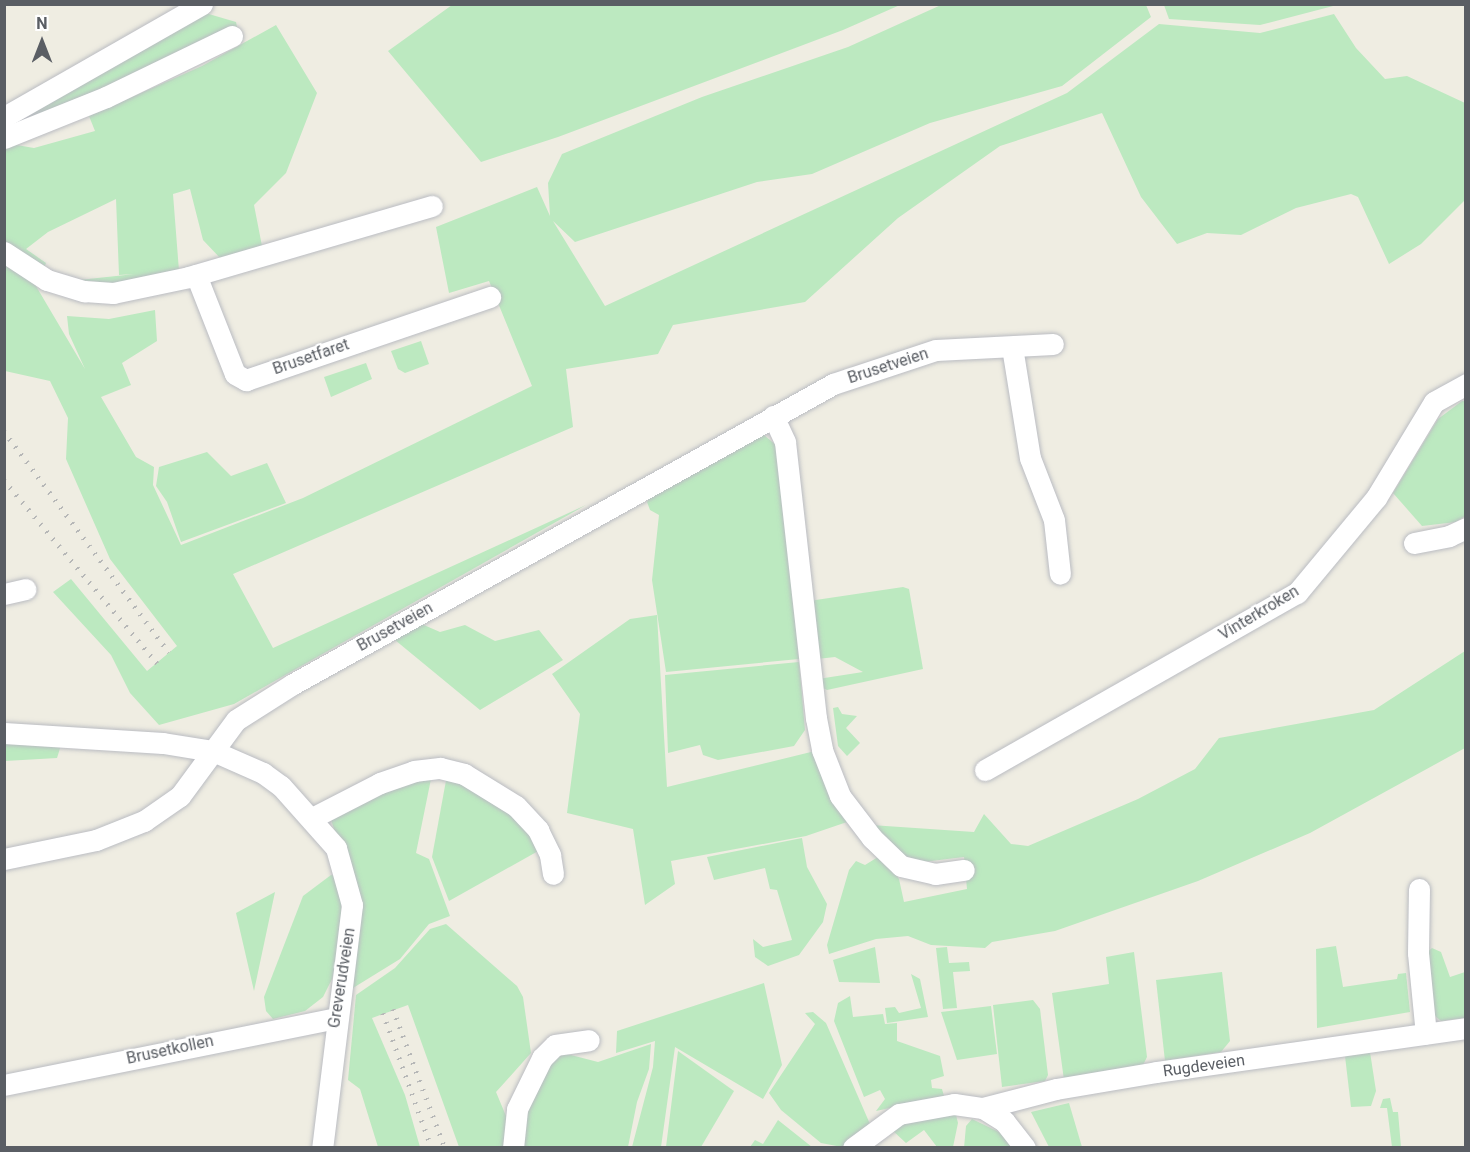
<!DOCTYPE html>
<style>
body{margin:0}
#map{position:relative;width:1470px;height:1152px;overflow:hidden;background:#efede2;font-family:Roboto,sans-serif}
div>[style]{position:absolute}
.green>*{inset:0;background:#bce9c0}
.roads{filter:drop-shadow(0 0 2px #babcc2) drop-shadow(0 0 2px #babcc2)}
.minor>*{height:21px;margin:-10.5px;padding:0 10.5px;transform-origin:10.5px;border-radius:10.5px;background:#fff}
.rail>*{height:4.5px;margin-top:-2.25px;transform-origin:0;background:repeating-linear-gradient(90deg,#b6b7b7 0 1.5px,transparent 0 9.5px)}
span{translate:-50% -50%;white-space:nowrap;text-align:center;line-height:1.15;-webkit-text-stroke:4.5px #fff;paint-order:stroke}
.street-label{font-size:16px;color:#5a5e64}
.frame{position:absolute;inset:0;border:6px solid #5a5e64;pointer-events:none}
.north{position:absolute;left:12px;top:12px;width:60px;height:60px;-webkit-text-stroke:4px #fff;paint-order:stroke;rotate:0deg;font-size:16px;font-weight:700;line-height:24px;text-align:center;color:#5a5e64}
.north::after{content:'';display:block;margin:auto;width:21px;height:27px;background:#5a5e64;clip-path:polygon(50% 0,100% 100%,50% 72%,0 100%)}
</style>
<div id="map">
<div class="green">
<div style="clip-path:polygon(452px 5px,452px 4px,900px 5px,843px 30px,558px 137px,481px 162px,388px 51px)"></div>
<div style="clip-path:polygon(941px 5px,1146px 5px,1151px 17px,1062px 86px,930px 123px,812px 174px,757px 182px,575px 242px,553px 221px,605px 306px,1067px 93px,1159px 24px,1260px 33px,1334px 14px,1356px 48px,1385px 79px,1407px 76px,1465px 103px,1465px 200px,1421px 244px,1389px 264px,1358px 197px,1351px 194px,1296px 208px,1241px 235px,1207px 233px,1177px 244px,1141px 197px,1102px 113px,1000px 146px,898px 218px,805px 302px,673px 325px,658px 354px,566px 369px,573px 427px,233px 574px,273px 648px,586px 505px,234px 704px,159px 725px,130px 693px,111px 655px,53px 592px,71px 579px,147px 671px,177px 646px,110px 559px,66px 459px,68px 418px,50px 381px,5px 371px,4px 258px,33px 281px,85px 369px,69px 334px,67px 316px,109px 319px,155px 310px,157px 341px,122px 363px,131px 385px,101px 397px,136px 457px,154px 467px,153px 485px,181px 545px,303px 498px,532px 386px,489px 281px,449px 293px,436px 227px,537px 187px,550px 216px,548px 183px,562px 154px,702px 97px,848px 47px)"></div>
<div style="clip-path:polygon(1164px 5px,1164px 4px,1337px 5px,1260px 25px,1169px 19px)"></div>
<div style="clip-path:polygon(202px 12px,236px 22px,237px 27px,22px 125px,6px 125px)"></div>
<div style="clip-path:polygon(276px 25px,317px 93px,286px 173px,254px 205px,262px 246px,222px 260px,203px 240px,190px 189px,173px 194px,179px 271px,128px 285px,79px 280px,135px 274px,119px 275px,116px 199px,48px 232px,26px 249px,46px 263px,44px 268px,5px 244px,5px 143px,34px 148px,95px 131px,89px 116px,202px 66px)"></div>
<div style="clip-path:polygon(421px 341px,429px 364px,405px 373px,398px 369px,391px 351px)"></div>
<div style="clip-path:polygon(366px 363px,372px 379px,331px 397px,324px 377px)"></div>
<div style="clip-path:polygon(1462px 401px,1465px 401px,1465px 516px,1456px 522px,1422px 526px,1393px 493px,1438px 419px)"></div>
<div style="clip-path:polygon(755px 435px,764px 435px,777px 446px,799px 659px,666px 672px,652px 580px,659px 515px,650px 510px,647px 502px,651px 496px)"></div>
<div style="clip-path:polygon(207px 452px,231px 476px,267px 463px,286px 503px,181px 542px,167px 502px,156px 486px,159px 467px)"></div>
<div style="clip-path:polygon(903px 587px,909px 589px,923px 669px,827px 690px,821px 687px,818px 679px,863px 672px,835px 657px,817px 659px,809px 601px)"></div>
<div style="clip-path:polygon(657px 615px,667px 787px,815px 751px,847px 822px,806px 836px,671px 861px,675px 884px,645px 905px,633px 829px,567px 813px,580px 714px,552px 674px,630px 619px)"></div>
<div style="clip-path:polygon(417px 622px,440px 632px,465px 625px,495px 641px,539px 630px,563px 660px,480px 710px,395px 640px,395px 635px)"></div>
<div style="clip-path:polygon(1465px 651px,1465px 748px,1310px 833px,1198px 881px,1055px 931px,992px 942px,985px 948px,931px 945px,908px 936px,876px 939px,829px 954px,827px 945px,849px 870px,856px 861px,865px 865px,878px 857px,891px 868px,899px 879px,904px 902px,967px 889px,964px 857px,923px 862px,905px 856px,871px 825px,974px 832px,984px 814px,1011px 844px,1028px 846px,1138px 799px,1195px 769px,1219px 738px,1374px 710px)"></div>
<div style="clip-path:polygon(799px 662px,805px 730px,794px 746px,718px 760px,703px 755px,700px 745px,668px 753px,665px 675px)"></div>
<div style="clip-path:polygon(838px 707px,842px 714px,857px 716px,846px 728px,860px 743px,847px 756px,838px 746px,833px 708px)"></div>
<div style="clip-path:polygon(5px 741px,61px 745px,57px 758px,5px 761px)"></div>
<div style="clip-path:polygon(432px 774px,416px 853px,429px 859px,450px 916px,429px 924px,400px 959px,353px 988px,358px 922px,352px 882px,330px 817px,341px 808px)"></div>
<div style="clip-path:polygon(447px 775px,506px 806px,530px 832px,540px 850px,449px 901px,432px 857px)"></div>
<div style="clip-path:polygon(802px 838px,807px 867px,827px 904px,823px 922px,799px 955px,768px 966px,755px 957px,753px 939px,763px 947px,792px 940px,777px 890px,770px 889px,765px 868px,714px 880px,707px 857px)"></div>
<div style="clip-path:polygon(331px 875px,336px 876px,342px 897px,339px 957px,332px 979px,323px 997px,305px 1011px,273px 1019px,266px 1011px,264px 997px,303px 896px)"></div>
<div style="clip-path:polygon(275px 892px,254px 991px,236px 913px)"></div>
<div style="clip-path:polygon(446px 924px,517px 986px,523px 997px,531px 1053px,496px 1092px,506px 1116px,506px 1147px,459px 1147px,408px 1005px,372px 1018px,405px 1095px,420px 1147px,378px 1147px,360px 1089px,348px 1080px,356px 995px,395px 968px,430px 929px)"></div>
<div style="clip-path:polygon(1336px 946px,1343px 987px,1397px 979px,1398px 974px,1406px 973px,1410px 1012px,1317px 1028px,1316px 949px)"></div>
<div style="clip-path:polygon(875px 947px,880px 983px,839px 982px,833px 960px)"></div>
<div style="clip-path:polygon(947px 947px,949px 963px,969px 962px,970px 971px,953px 972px,957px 1008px,943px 1009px,936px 948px)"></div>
<div style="clip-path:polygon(1432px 948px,1441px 952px,1450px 977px,1465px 972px,1465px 1018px,1441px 1021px,1435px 1016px,1426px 953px)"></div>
<div style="clip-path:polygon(1134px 952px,1147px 1057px,1142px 1067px,1064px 1080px,1052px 993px,1109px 984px,1106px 957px)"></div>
<div style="clip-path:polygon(1222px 972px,1230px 1041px,1221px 1052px,1165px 1061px,1156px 980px)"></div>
<div style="clip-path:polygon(911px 974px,920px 979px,928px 1017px,887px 1023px,885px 1008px,895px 1007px,899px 1013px,921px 1008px)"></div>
<div style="clip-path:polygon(764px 983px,782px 1065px,763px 1099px,675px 1047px,661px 1147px,632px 1147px,653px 1067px,655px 1041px,616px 1053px,617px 1031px)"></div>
<div style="clip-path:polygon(850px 996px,853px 1017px,883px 1014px,885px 1024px,897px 1023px,897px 1041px,940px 1056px,944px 1076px,931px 1080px,932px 1088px,942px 1089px,944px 1096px,876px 1111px,885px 1099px,880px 1090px,864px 1097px,834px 1021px,838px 1003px)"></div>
<div style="clip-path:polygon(1033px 1000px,1040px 1009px,1048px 1075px,1045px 1081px,1002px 1087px,993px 1005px)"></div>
<div style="clip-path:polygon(991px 1006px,997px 1054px,957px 1060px,941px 1012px)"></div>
<div style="clip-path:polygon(813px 1012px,826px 1023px,870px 1124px,842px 1147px,821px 1143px,781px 1110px,769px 1093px,815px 1024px,805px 1013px)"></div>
<div style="clip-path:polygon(651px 1044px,649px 1069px,637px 1102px,628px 1147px,521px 1148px,523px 1115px,544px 1048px,598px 1062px)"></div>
<div style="clip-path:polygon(678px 1051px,734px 1091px,701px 1147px,666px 1147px)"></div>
<div style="clip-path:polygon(1370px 1052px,1376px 1091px,1371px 1106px,1351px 1107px,1345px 1056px)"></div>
<div style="clip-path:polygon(1390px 1098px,1393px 1112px,1398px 1112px,1401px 1147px,1392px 1147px,1387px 1108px,1380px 1108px,1383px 1099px)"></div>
<div style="clip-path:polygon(1069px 1103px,1082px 1147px,1049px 1147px,1031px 1112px)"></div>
<div style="clip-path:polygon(948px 1114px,956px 1115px,958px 1123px,953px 1147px,937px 1147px,924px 1130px,906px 1143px,892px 1130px,898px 1124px)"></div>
<div style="clip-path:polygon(972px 1119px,1001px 1133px,1015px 1148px,964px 1148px,966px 1126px)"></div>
<div style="clip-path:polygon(778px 1120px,812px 1147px,750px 1147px,755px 1140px,763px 1144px)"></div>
</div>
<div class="roads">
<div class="minor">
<div style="left:4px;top:117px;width:228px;rotate:-29.7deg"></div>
<div style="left:4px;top:138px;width:110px;rotate:-21.9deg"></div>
<div style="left:106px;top:97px;width:140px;rotate:-25.8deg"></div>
<div style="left:4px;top:252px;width:51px;rotate:33.1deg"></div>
<div style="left:47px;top:280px;width:39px;rotate:17deg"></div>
<div style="left:84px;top:291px;width:29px;rotate:4deg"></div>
<div style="left:113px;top:293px;width:78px;rotate:-11.9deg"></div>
<div style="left:189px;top:277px;width:253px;rotate:-16.3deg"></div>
<div style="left:196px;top:275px;width:106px;rotate:68.5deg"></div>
<div style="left:235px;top:374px;width:13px;rotate:29deg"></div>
<div style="left:246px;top:380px;width:258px;rotate:-18.8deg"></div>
<div style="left:1012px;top:347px;width:112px;rotate:80.8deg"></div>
<div style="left:1030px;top:458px;width:66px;rotate:68.8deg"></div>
<div style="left:1054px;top:520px;width:54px;rotate:83.7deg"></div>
<div style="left:773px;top:416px;width:29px;rotate:65deg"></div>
<div style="left:785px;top:442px;width:278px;rotate:83.6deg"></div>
<div style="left:816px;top:718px;width:33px;rotate:79deg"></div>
<div style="left:822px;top:750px;width:49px;rotate:68.6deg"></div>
<div style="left:840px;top:796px;width:53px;rotate:52.7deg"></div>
<div style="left:872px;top:838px;width:40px;rotate:44deg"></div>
<div style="left:901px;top:866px;width:35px;rotate:13deg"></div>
<div style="left:935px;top:874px;width:29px;rotate:-8deg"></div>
<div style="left:1414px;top:543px;width:36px;rotate:-11deg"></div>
<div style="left:1449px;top:536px;width:19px;rotate:-25deg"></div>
<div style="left:4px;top:594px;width:22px;rotate:-13deg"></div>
<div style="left:4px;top:733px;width:159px;rotate:3.6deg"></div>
<div style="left:163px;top:743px;width:51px;rotate:9.1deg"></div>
<div style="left:213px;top:751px;width:55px;rotate:23.7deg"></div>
<div style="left:263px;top:773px;width:22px;rotate:36deg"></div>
<div style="left:281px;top:786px;width:83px;rotate:48.4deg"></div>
<div style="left:336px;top:848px;width:59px;rotate:74.3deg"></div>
<div style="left:352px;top:905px;width:245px;rotate:97deg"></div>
<div style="left:985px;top:770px;width:359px;rotate:-29.6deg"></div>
<div style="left:1297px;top:593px;width:124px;rotate:-50.3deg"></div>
<div style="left:1376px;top:498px;width:112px;rotate:-58.9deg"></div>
<div style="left:1434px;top:402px;width:37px;rotate:-29deg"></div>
<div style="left:312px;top:818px;width:76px;rotate:-27.2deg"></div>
<div style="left:380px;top:783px;width:36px;rotate:-19deg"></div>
<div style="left:414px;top:771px;width:26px;rotate:-7deg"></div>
<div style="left:440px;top:768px;width:25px;rotate:14deg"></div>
<div style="left:464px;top:774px;width:61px;rotate:31.6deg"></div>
<div style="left:516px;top:806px;width:33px;rotate:47deg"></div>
<div style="left:538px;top:830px;width:28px;rotate:64deg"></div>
<div style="left:550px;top:855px;width:19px;rotate:81deg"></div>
<div style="left:4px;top:859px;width:94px;rotate:-11.7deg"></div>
<div style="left:96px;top:840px;width:52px;rotate:-21.6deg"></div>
<div style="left:144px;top:821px;width:44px;rotate:-34.8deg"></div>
<div style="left:180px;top:796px;width:94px;rotate:-53.6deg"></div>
<div style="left:236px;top:720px;width:67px;rotate:-32.3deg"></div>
<div style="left:293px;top:684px;width:618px;rotate:-29.05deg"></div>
<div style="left:833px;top:384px;width:108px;rotate:-18.3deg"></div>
<div style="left:936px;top:350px;width:117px;rotate:-2.9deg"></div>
<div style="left:1419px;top:889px;width:64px;rotate:90.9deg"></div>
<div style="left:1418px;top:953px;width:81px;rotate:84.4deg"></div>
<div style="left:4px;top:1085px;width:340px;rotate:-11.4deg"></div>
<div style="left:983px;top:1108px;width:75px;rotate:-14.6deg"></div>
<div style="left:1056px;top:1089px;width:102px;rotate:-9.6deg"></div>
<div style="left:1157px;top:1072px;width:312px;rotate:-8.1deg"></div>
<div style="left:513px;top:1148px;width:39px;rotate:-84deg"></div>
<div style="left:517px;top:1109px;width:57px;rotate:-63.9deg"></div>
<div style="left:542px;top:1058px;width:18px;rotate:-45deg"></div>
<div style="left:555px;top:1045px;width:34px;rotate:-8deg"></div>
<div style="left:853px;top:1148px;width:57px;rotate:-36.5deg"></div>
<div style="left:899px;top:1114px;width:56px;rotate:-10.3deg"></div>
<div style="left:954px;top:1104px;width:29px;rotate:8deg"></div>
<div style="left:983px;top:1108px;width:25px;rotate:32deg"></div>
<div style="left:1004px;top:1121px;width:34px;rotate:52deg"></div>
</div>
</div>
<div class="rail">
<div style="left:4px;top:431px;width:276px;rotate:53.3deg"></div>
<div style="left:4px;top:480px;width:239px;rotate:50.1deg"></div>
<div style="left:393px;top:1009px;width:148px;rotate:69.5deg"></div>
<div style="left:383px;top:1013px;width:144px;rotate:70.1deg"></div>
</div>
<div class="street-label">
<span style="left:311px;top:357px;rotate:-19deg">Brusetfaret</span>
<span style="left:888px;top:366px;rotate:-18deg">Brusetveien</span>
<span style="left:1259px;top:613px;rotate:-31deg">Vinterkroken</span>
<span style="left:395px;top:627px;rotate:-29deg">Brusetveien</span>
<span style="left:342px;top:978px;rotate:-81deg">Greverudveien</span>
<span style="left:170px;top:1050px;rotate:-12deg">Brusetkollen</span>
<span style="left:1204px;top:1066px;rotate:-8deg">Rugdeveien</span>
</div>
<div class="frame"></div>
<div class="north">N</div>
</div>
